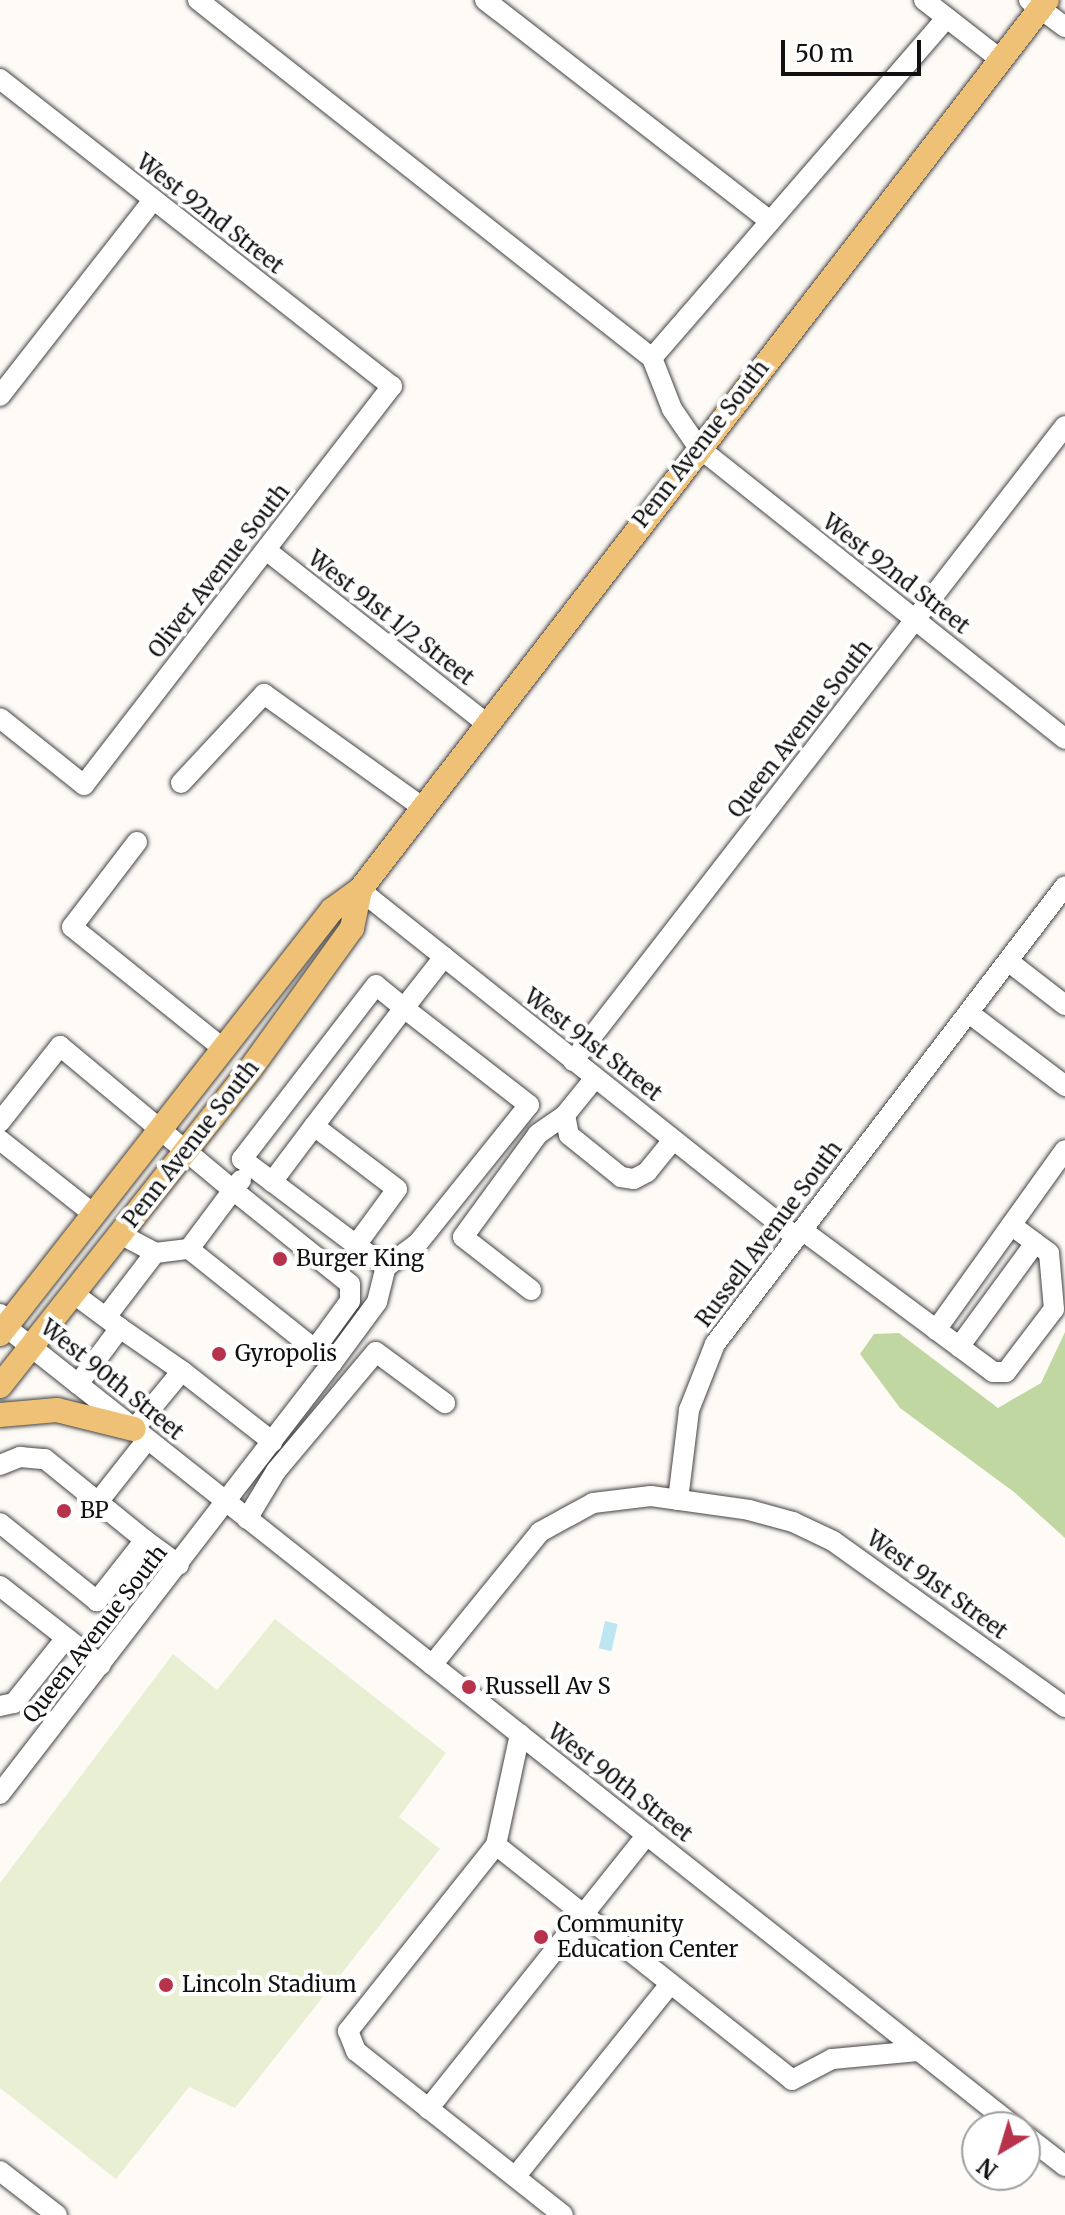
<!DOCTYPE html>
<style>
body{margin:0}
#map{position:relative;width:1065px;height:2215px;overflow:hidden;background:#fefbf6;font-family:Merriweather,serif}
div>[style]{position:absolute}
.forest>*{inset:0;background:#c0d7a1}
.pitch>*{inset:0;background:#e9efd2}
.water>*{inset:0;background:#bee5f2;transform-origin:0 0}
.roads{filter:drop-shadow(0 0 2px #444) drop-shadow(0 0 2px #444)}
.minor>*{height:20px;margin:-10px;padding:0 10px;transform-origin:10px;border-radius:10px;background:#fff}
.major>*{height:24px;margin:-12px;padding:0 12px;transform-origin:12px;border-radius:12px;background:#eec176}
.dots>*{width:22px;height:22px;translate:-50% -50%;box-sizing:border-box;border:4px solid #fff;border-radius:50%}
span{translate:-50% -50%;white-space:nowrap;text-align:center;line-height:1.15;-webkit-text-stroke:8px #fff;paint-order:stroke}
.street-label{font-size:22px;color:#111}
.poi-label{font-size:22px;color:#111}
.left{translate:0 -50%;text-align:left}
.north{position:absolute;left:961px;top:2111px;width:80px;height:80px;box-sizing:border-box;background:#fff;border:2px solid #a0a0a0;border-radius:50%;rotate:218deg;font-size:22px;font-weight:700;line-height:32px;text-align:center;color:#111}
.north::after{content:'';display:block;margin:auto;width:28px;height:36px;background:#b7334b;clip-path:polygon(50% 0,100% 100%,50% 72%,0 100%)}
.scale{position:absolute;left:781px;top:40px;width:140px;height:36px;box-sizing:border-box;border:4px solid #111;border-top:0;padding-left:10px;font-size:24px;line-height:28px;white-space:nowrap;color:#111;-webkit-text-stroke:6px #fff;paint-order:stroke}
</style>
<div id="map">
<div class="forest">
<div style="clip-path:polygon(1065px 1332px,1065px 1538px,1014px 1492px,900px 1408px,860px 1354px,874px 1334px,899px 1333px,998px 1408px,1041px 1383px)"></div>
</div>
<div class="pitch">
<div style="clip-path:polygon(275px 1619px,446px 1753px,399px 1817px,440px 1849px,235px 2108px,189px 2087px,116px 2179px,0 2088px,0 1883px,173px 1654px,217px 1690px)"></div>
</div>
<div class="water">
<div style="left:605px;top:1621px;width:13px;height:28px;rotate:13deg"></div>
</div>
<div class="roads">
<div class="minor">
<div style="left:198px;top:0;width:578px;rotate:38.26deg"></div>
<div style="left:652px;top:358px;width:450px;rotate:-49.1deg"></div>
<div style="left:485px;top:0;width:361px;rotate:37.8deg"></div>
<div style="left:924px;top:0;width:98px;rotate:37.9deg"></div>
<div style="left:1029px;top:0;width:45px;rotate:36.9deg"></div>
<div style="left:0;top:79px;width:498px;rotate:38.1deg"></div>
<div style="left:392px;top:386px;width:504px;rotate:127.67deg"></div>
<div style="left:84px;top:785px;width:107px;rotate:-141.4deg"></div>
<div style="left:652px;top:358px;width:55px;rotate:68.6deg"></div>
<div style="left:672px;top:409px;width:46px;rotate:55.6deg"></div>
<div style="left:698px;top:447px;width:469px;rotate:38.5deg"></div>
<div style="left:0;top:396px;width:249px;rotate:-52deg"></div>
<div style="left:266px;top:550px;width:280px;rotate:38.2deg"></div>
<div style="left:181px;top:783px;width:122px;rotate:-47deg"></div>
<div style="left:264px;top:694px;width:194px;rotate:35.6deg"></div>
<div style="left:137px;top:842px;width:107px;rotate:127.4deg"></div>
<div style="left:72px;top:927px;width:191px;rotate:38.8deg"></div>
<div style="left:360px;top:890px;width:557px;rotate:38.52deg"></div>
<div style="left:1008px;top:961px;width:72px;rotate:37.7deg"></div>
<div style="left:969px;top:1013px;width:121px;rotate:37.2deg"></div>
<div style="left:573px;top:1061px;width:803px;rotate:-52.23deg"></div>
<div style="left:565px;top:1115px;width:20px;rotate:79deg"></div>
<div style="left:569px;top:1135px;width:67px;rotate:38.9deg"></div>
<div style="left:621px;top:1177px;width:13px;rotate:9deg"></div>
<div style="left:634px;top:1179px;width:15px;rotate:-28deg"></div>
<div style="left:647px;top:1172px;width:41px;rotate:-50.9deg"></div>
<div style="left:0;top:1122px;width:97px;rotate:-51.7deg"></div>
<div style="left:60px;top:1046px;width:225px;rotate:39.8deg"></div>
<div style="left:233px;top:1190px;width:74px;rotate:126.7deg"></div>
<div style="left:189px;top:1249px;width:183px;rotate:38.6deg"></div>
<div style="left:332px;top:1363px;width:544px;rotate:127.61deg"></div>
<div style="left:0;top:1140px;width:117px;rotate:38.4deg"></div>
<div style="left:241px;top:1180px;width:13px;rotate:129deg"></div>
<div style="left:233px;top:1190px;width:150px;rotate:38.8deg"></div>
<div style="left:350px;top:1284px;width:17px;rotate:90deg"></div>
<div style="left:350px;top:1301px;width:59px;rotate:126.1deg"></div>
<div style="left:272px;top:1182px;width:70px;rotate:-53.1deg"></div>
<div style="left:802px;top:1230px;width:238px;rotate:36.6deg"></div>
<div style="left:993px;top:1372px;width:13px"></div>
<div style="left:1006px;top:1372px;width:79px;rotate:-52.7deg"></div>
<div style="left:1054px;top:1309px;width:56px;rotate:-95.1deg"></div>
<div style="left:1049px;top:1253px;width:47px;rotate:-143.6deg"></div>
<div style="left:120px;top:1234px;width:40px;rotate:28deg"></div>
<div style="left:155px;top:1253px;width:34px;rotate:-7deg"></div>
<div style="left:356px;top:1245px;width:37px;rotate:36deg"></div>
<div style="left:386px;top:1267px;width:40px;rotate:-37deg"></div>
<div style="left:418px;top:1243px;width:177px;rotate:-51.2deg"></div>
<div style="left:529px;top:1105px;width:158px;rotate:-142.2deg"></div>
<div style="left:404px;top:1008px;width:36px;rotate:-141deg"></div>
<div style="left:376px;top:985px;width:220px;rotate:127.6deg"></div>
<div style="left:242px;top:1159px;width:143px;rotate:37deg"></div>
<div style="left:356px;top:1245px;width:69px;rotate:-53.8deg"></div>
<div style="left:397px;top:1189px;width:104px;rotate:-142.8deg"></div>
<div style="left:314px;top:1126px;width:148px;rotate:-52.7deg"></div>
<div style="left:404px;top:1008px;width:65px;rotate:-51.9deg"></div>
<div style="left:531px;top:1290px;width:86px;rotate:-142.1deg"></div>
<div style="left:463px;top:1237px;width:127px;rotate:-53.9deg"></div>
<div style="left:538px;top:1134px;width:33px;rotate:-35deg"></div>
<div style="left:565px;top:1115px;width:48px;rotate:-51deg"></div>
<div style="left:74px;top:1294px;width:57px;rotate:36.5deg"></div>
<div style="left:120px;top:1328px;width:70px;rotate:126.9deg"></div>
<div style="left:0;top:1314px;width:14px;rotate:65deg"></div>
<div style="left:6px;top:1327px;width:92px;rotate:38.4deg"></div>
<div style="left:78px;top:1384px;width:1196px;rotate:38.41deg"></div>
<div style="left:106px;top:1317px;width:81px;rotate:-52.6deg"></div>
<div style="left:120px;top:1328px;width:75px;rotate:34.7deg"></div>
<div style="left:936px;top:1330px;width:221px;rotate:-54.4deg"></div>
<div style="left:959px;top:1347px;width:129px;rotate:-53.8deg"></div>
<div style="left:332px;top:1363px;width:76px;rotate:-53.6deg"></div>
<div style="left:377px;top:1302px;width:36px;rotate:-76deg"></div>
<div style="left:134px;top:1429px;width:75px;rotate:-50.4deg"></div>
<div style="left:182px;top:1371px;width:115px;rotate:38deg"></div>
<div style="left:0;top:1465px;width:22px;rotate:-22deg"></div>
<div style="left:20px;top:1457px;width:25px;rotate:5deg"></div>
<div style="left:45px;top:1459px;width:129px;rotate:39deg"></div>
<div style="left:145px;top:1540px;width:78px;rotate:128.2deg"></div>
<div style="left:97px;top:1601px;width:124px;rotate:-141.2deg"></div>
<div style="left:678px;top:1500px;width:91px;rotate:-83deg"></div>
<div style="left:689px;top:1410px;width:71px;rotate:-68.5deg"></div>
<div style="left:715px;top:1344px;width:576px;rotate:-52.61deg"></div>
<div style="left:98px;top:1502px;width:79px;rotate:-51.7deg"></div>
<div style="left:247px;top:1519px;width:56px;rotate:-58.9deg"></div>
<div style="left:276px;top:1471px;width:155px;rotate:-50deg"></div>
<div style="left:376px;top:1352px;width:86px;rotate:36.5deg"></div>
<div style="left:145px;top:1540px;width:42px;rotate:36.3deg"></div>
<div style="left:0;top:1586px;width:128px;rotate:38deg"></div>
<div style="left:432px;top:1665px;width:171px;rotate:-50.9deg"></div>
<div style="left:540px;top:1532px;width:60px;rotate:-28.7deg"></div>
<div style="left:593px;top:1503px;width:58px;rotate:-6.9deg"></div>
<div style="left:651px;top:1496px;width:99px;rotate:8.1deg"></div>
<div style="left:749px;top:1510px;width:46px;rotate:15.3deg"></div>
<div style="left:793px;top:1522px;width:44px;rotate:25.4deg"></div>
<div style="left:833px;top:1541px;width:285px;rotate:35.6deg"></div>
<div style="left:0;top:1706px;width:14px;rotate:-12deg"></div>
<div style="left:14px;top:1703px;width:83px;rotate:-51.3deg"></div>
<div style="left:520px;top:1734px;width:114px;rotate:102.2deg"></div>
<div style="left:496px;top:1845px;width:238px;rotate:128.5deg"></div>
<div style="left:348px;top:2031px;width:22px;rotate:68deg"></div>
<div style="left:356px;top:2051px;width:264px;rotate:38.4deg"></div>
<div style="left:496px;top:1845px;width:378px;rotate:38.4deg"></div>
<div style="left:792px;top:2080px;width:45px;rotate:-27.7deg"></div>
<div style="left:832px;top:2059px;width:87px;rotate:-5.3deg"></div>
<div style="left:428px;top:2109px;width:351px;rotate:-51.4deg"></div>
<div style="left:1025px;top:2135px;width:51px;rotate:37.8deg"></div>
<div style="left:0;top:2171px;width:72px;rotate:37.7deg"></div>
<div style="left:515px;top:2177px;width:248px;rotate:-51.2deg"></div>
</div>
<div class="major">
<div style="left:0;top:1334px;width:539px;rotate:-51.94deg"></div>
<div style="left:332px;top:910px;width:34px;rotate:-36deg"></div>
<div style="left:360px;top:890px;width:1124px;rotate:-52.34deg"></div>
<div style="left:0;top:1386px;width:405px;rotate:-51.7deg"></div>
<div style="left:251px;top:1068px;width:173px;rotate:-54.2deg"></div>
<div style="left:352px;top:928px;width:39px;rotate:-78deg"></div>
<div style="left:0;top:1415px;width:57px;rotate:-5deg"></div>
<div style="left:57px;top:1410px;width:79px;rotate:13.9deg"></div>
</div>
</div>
<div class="dots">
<div style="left:280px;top:1259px;background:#b7334b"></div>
<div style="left:219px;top:1354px;background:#b7334b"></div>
<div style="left:64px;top:1511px;background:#b7334b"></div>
<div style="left:469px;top:1687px;background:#b7334b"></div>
<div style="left:541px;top:1937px;background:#b7334b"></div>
<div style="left:166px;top:1985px;background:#b7334b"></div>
</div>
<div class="street-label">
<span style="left:210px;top:214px;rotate:38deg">West 92nd Street</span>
<span style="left:701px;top:444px;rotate:-52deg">Penn Avenue South</span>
<span style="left:219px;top:571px;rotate:-52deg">Oliver Avenue South</span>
<span style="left:896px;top:574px;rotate:38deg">West 92nd Street</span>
<span style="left:391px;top:618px;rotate:38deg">West 91st 1/2 Street</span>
<span style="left:800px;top:729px;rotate:-52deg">Queen Avenue South</span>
<span style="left:593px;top:1045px;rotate:38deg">West 91st Street</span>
<span style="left:191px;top:1144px;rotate:-52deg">Penn Avenue South</span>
<span style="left:769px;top:1234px;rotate:-53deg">Russell Avenue South</span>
<span style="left:112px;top:1380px;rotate:39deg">West 90th Street</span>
<span style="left:937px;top:1585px;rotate:36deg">West 91st Street</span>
<span style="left:95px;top:1634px;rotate:-52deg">Queen Avenue South</span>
<span style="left:620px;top:1783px;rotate:38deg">West 90th Street</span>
</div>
<div class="poi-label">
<span class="left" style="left:296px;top:1259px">Burger King</span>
<span class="left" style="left:235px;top:1354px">Gyropolis</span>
<span class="left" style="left:80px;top:1511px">BP</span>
<span class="left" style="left:485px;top:1687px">Russell Av S</span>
<span class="left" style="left:557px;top:1937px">Community<br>Education Center</span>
<span class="left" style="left:182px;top:1985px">Lincoln Stadium</span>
</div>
<div class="north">N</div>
<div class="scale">50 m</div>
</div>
